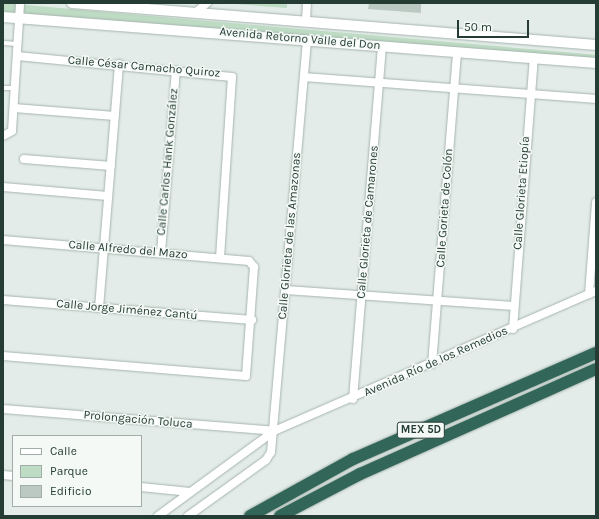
<!DOCTYPE html>
<meta charset="utf-8">
<style>
body{margin:0}
#map{position:relative;width:599px;height:519px;overflow:hidden;background:#e3ece8;font-family:Karla,sans-serif}
div>[style]{position:absolute}
.green>*{inset:0;background:#bedbc4;transform-origin:0 0}
.building>*{inset:0;background:#bcc9c3}
.roads{filter:drop-shadow(0 0 1px #a6b4ae) drop-shadow(0 0 1px #a6b4ae)}
.service>*{height:4px;margin:-2px;padding:0 2px;transform-origin:2px;border-radius:2px;background:#fff}
.minor>*{height:8px;margin:-4px;padding:0 4px;transform-origin:4px;border-radius:4px;background:#fff}
.tertiary>*{height:10px;margin:-5px;padding:0 5px;transform-origin:5px;border-radius:5px;background:#fff}
.motorway>*{height:12px;margin:-6px;padding:0 6px;transform-origin:6px;border-radius:6px;background:#326659}
span{translate:-50% -50%;white-space:nowrap;text-align:center;line-height:1.15;-webkit-text-stroke:3px #f4f9f6;paint-order:stroke}
.shield-label span{padding:1px 3px;background:#f4f9f6;border:1px solid;border-radius:3px;-webkit-text-stroke-width:0}
.shield-label{font-size:11px;color:#243c34;font-weight:700}
.street-label{font-size:12px;color:#243c34}
.frame{position:absolute;inset:0;border:4px solid #243c34;pointer-events:none}
.legend{position:absolute;left:12px;top:435px;width:130px;height:72px;box-sizing:border-box;background:#f4f9f6;border:1px solid #a1ada8;margin:0;padding:5px 7px;list-style:none;font-size:12px;color:#243c34}
.legend li{display:flex;align-items:center;gap:8px;height:20px}
.legend b{width:20px;border:1px solid #a1ada8}
.scale{position:absolute;left:457px;top:20px;width:72px;height:18px;box-sizing:border-box;border:2px solid #243c34;border-top:0;padding-left:5px;font-size:12px;line-height:14px;white-space:nowrap;color:#243c34;-webkit-text-stroke:3px #f4f9f6;paint-order:stroke}
</style>
<div id="map">
<div class="green">
<div style="left:3px;top:3px;width:595px;height:10px;rotate:5deg"></div>
<div style="clip-path:polygon(223px 3px,287px 3px,287px 8px)"></div>
</div>
<div class="building">
<div style="clip-path:polygon(369px 3px,421px 3px,421px 13px,368px 9px)"></div>
</div>
<div class="roads">
<div class="service">
<div style="left:3px;top:43px;width:15px;rotate:4deg"></div>
<div style="left:3px;top:88px;width:12px"></div>
</div>
<div class="minor">
<div style="left:195px;top:13px;width:16px;rotate:-40deg"></div>
<div style="left:306px;top:21px;width:18px;rotate:-87deg"></div>
<div style="left:17px;top:56px;width:216px;rotate:5.6deg"></div>
<div style="left:232px;top:77px;width:181px;rotate:93.8deg"></div>
<div style="left:304px;top:77px;width:293px;rotate:4.3deg"></div>
<div style="left:14px;top:108px;width:101px;rotate:4.5deg"></div>
<div style="left:3px;top:136px;width:10px;rotate:-29deg"></div>
<div style="left:12px;top:131px;width:128px;rotate:-86.4deg"></div>
<div style="left:24px;top:159px;width:87px;rotate:4.6deg"></div>
<div style="left:3px;top:187px;width:105px;rotate:4.9deg"></div>
<div style="left:3px;top:240px;width:247px;rotate:4.9deg"></div>
<div style="left:249px;top:261px;width:8px;rotate:50deg"></div>
<div style="left:254px;top:267px;width:109px;rotate:94.2deg"></div>
<div style="left:246px;top:376px;width:244px;rotate:-175.3deg"></div>
<div style="left:161px;top:252px;width:182px;rotate:-85.3deg"></div>
<div style="left:286px;top:290px;width:228px;rotate:4deg"></div>
<div style="left:589px;top:294px;width:92px;rotate:-85.6deg"></div>
<div style="left:3px;top:300px;width:250px;rotate:4.6deg"></div>
<div style="left:99px;top:308px;width:245px;rotate:-85.3deg"></div>
<div style="left:513px;top:329px;width:272px;rotate:-85.6deg"></div>
<div style="left:432px;top:364px;width:313px;rotate:-85.4deg"></div>
<div style="left:353px;top:399px;width:354px;rotate:-85.3deg"></div>
<div style="left:3px;top:409px;width:272px;rotate:4.6deg"></div>
<div style="left:3px;top:475px;width:10px;rotate:6deg"></div>
<div style="left:141px;top:487px;width:49px;rotate:5.8deg"></div>
<div style="left:158px;top:516px;width:144px;rotate:-36.2deg"></div>
<div style="left:274px;top:431px;width:351px;rotate:-23.5deg"></div>
<div style="left:188px;top:516px;width:96px;rotate:-35.7deg"></div>
<div style="left:266px;top:460px;width:9px;rotate:-58deg"></div>
<div style="left:271px;top:452px;width:414px;rotate:-85deg"></div>
</div>
<div class="tertiary">
<div style="left:72px;top:3px;width:526px;rotate:4.58deg"></div>
<div style="left:3px;top:17px;width:595px;rotate:4.44deg"></div>
</div>
<div class="motorway">
<div style="left:250px;top:516px;width:118px;rotate:-29deg"></div>
<div style="left:353px;top:459px;width:265px;rotate:-23.6deg"></div>
<div style="left:280px;top:516px;width:90px;rotate:-27.7deg"></div>
<div style="left:360px;top:474px;width:258px;rotate:-24deg"></div>
</div>
</div>
<div class="shield-label">
<span style="left:421px;top:430px">MEX 5D</span>
</div>
<div class="street-label">
<span style="left:300px;top:39px;rotate:5deg">Avenida Retorno Valle del Don</span>
<span style="left:144px;top:67px;rotate:5deg">Calle César Camacho Quiroz</span>
<span style="left:168px;top:162px;rotate:-85deg">Calle Carlos Hank González</span>
<span style="left:522px;top:193px;rotate:-86deg">Calle Glorieta Etiopía</span>
<span style="left:445px;top:208px;rotate:-86deg">Calle Gorieta de Colón</span>
<span style="left:368px;top:222px;rotate:-85deg">Calle Glorieta de Camarones</span>
<span style="left:290px;top:236px;rotate:-85deg">Calle Glorieta de las Amazonas</span>
<span style="left:128px;top:250px;rotate:5deg">Calle Alfredo del Mazo</span>
<span style="left:127px;top:310px;rotate:5deg">Calle Jorge Jiménez Cantú</span>
<span style="left:436px;top:362px;rotate:-24deg">Avenida Río de los Remedios</span>
<span style="left:138px;top:420px;rotate:5deg">Prolongación Toluca</span>
</div>
<div class="frame"></div>
<ul class="legend">
<li><b style="height:5px;background:#fff"></b>Calle</li>
<li><b style="height:11px;background:#bedbc4"></b>Parque</li>
<li><b style="height:11px;background:#bcc9c3"></b>Edificio</li>
</ul>
<div class="scale">50 m</div>
</div>
